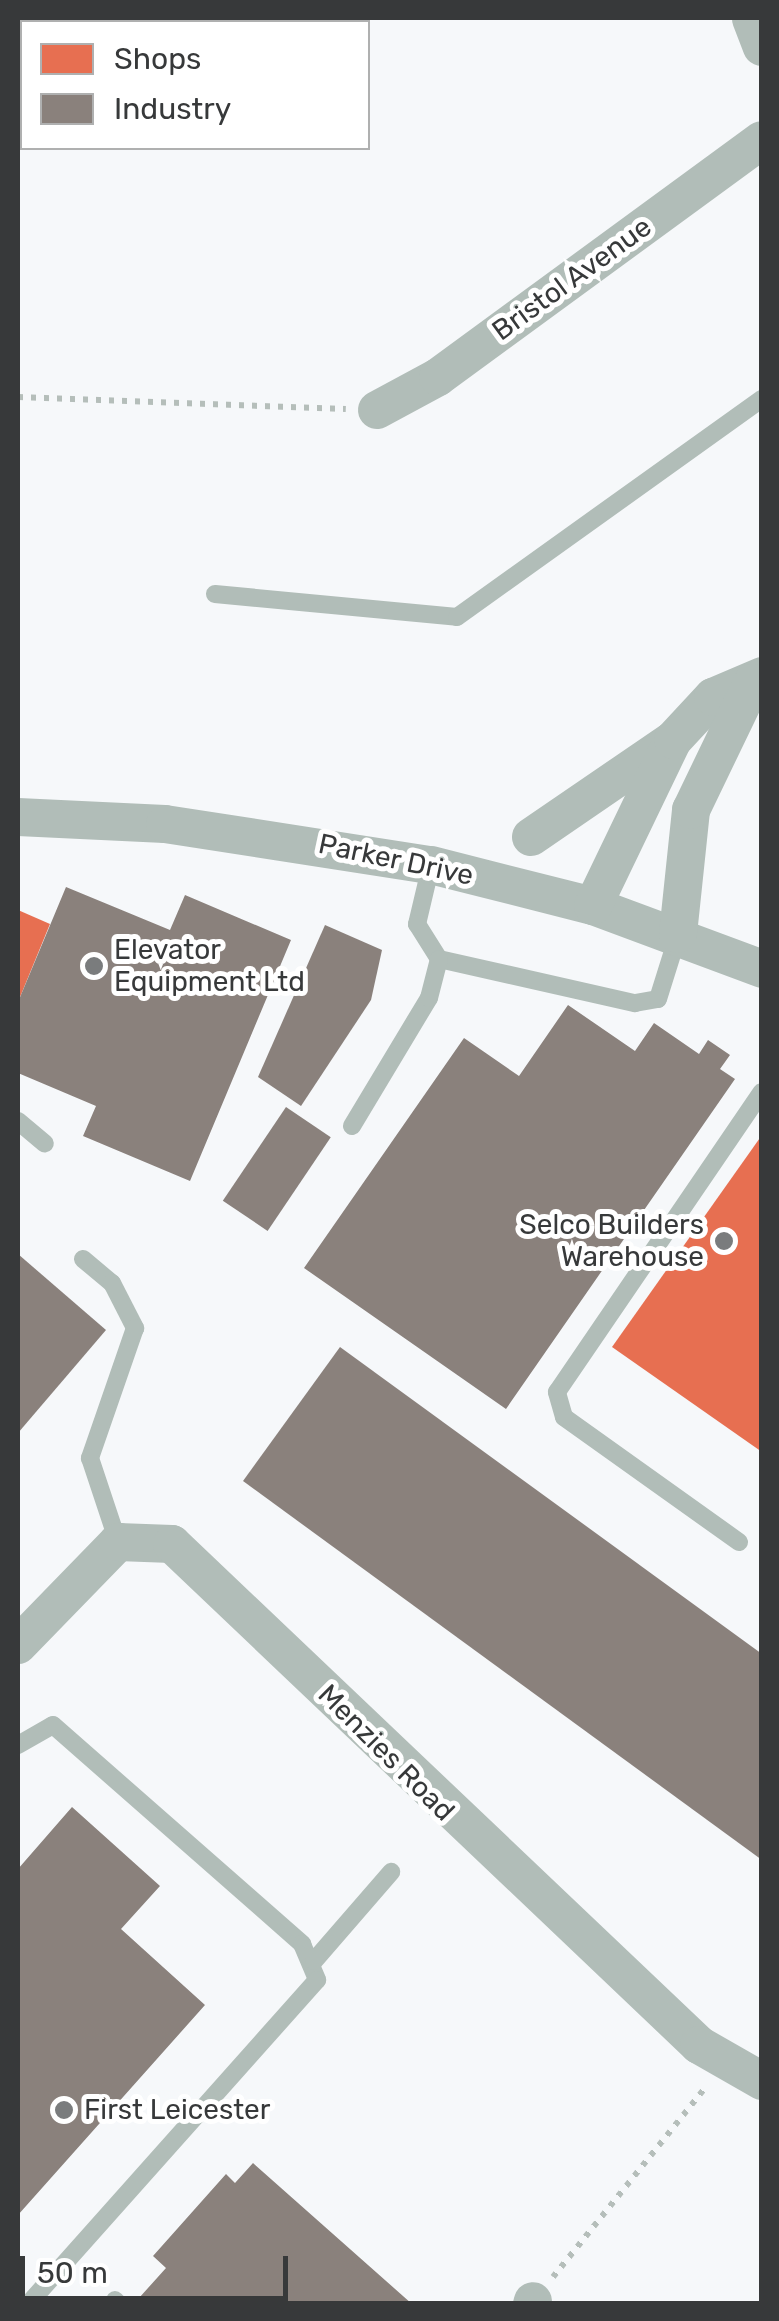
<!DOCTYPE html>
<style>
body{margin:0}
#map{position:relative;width:779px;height:2321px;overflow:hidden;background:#f6f8fa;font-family:Rubik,sans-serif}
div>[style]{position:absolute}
.shops>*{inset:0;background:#e76f51}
.industry>*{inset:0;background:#8a817c;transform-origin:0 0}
.path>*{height:6px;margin-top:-3px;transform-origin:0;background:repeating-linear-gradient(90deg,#b5beba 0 5px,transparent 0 13px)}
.lane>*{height:18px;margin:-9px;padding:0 9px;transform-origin:9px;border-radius:9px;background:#b1bdb8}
.street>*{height:38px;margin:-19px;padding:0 19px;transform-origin:19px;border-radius:19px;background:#b1bdb8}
.dots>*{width:28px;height:28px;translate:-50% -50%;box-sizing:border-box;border:5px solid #fff;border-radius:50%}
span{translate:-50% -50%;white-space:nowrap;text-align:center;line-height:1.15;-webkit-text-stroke:10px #fff;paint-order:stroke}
.street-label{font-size:28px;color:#37393a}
.poi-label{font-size:28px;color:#37393a}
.left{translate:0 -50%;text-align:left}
.right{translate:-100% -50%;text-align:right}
.frame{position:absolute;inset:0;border:20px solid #37393a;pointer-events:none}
.legend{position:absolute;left:20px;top:20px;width:350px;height:130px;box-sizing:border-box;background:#fff;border:2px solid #afb0b0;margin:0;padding:12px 18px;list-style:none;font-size:30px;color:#37393a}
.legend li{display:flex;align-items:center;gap:20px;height:50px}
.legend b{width:50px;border:2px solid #afb0b0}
.scale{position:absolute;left:20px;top:2256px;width:268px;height:45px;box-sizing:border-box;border:5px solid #37393a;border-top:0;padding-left:12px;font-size:30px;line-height:35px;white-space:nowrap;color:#37393a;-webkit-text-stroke:8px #fff;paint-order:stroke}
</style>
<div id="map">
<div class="shops">
<div style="clip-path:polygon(18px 910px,50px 924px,18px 1002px)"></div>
<div style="clip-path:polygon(762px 1135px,762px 1452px,612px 1347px)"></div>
</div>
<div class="industry">
<div style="clip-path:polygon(66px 887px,170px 930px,185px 895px,291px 940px,190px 1181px,83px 1136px,96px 1106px,18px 1073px,18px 1002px)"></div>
<div style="clip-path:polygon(325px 925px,382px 950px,371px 1000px,301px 1106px,258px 1077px)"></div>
<div style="clip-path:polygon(568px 1005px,635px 1051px,654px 1023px,699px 1054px,708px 1040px,730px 1055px,720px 1069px,735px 1079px,506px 1409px,304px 1268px,464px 1038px,519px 1076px)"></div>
<div style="left:286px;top:1107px;width:54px;height:113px;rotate:34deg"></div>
<div style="clip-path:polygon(18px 1254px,106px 1330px,18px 1433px)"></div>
<div style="clip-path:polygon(340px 1347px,762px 1654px,762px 1860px,243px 1481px)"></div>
<div style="clip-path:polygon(72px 1807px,160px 1886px,121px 1929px,205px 2005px,18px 2215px,18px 1869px)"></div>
<div style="clip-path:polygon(253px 2163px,412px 2304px,145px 2304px,139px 2298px,166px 2268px,153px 2256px,226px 2174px,235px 2183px)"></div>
</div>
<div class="path">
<div style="left:18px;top:397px;width:328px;rotate:2.1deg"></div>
<div style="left:553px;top:2277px;width:243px;rotate:-51.2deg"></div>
</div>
<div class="lane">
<div style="left:215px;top:594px;width:243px;rotate:5.4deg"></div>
<div style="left:457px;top:617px;width:375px;rotate:-35.6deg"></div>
<div style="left:431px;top:865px;width:61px;rotate:103.3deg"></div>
<div style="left:417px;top:924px;width:41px;rotate:57.8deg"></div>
<div style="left:439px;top:959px;width:201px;rotate:12.7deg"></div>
<div style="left:635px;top:1003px;width:23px;rotate:-10deg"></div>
<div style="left:658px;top:999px;width:67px;rotate:-72.6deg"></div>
<div style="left:18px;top:1121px;width:35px;rotate:40deg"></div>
<div style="left:352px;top:1126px;width:149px;rotate:-59deg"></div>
<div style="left:429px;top:998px;width:40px;rotate:-75.6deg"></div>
<div style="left:83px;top:1259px;width:38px;rotate:40deg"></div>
<div style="left:112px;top:1283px;width:51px;rotate:62.9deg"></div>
<div style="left:135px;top:1328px;width:138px;rotate:109.1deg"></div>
<div style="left:90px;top:1458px;width:89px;rotate:71.6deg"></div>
<div style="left:739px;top:1542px;width:215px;rotate:-144.5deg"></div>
<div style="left:564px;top:1417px;width:26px;rotate:-106deg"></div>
<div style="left:557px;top:1392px;width:363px;rotate:-55.7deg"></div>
<div style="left:18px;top:1745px;width:40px;rotate:-29.7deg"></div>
<div style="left:53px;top:1725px;width:332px;rotate:41.3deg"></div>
<div style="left:302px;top:1944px;width:39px;rotate:67deg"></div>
<div style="left:317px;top:1980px;width:434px;rotate:131.7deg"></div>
<div style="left:314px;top:1961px;width:118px;rotate:-49.1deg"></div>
<div style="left:115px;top:2300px;width:6px;rotate:45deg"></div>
</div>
<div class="street">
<div style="left:751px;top:19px;width:30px;rotate:69deg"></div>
<div style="left:377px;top:410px;width:69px;rotate:-28.4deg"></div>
<div style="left:438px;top:377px;width:401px;rotate:-36.2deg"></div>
<div style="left:18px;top:817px;width:147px;rotate:2.7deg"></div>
<div style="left:165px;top:824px;width:269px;rotate:8.8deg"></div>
<div style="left:431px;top:865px;width:167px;rotate:14.2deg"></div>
<div style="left:593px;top:906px;width:180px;rotate:20.4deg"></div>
<div style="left:531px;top:837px;width:168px;rotate:-34.4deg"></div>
<div style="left:593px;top:906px;width:184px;rotate:-64.3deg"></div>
<div style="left:673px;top:740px;width:59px;rotate:-47.1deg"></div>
<div style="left:713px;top:697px;width:53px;rotate:-23.2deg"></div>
<div style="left:678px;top:934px;width:125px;rotate:-84deg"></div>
<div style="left:691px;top:810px;width:141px;rotate:-64.3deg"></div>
<div style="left:18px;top:1645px;width:144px;rotate:-45.8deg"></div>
<div style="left:118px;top:1542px;width:54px;rotate:2.1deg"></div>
<div style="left:172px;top:1544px;width:727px;rotate:43.55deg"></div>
<div style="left:699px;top:2045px;width:73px;rotate:29.7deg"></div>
<div style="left:532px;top:2304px;width:3px;rotate:-72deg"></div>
</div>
<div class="dots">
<div style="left:94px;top:966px;background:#7a7c7d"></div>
<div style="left:724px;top:1241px;background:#7a7c7d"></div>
<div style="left:64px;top:2110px;background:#7a7c7d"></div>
</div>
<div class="street-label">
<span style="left:572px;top:279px;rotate:-36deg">Bristol Avenue</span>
<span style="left:396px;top:860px;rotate:12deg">Parker Drive</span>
<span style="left:386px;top:1753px;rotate:45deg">Menzies Road</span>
</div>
<div class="poi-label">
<span class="left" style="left:114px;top:966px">Elevator<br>Equipment Ltd</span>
<span class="right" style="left:704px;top:1241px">Selco Builders<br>Warehouse</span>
<span class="left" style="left:84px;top:2110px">First Leicester</span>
</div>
<div class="frame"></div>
<ul class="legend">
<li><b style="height:28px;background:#e76f51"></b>Shops</li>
<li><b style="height:28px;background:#8a817c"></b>Industry</li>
</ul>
<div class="scale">50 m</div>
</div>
